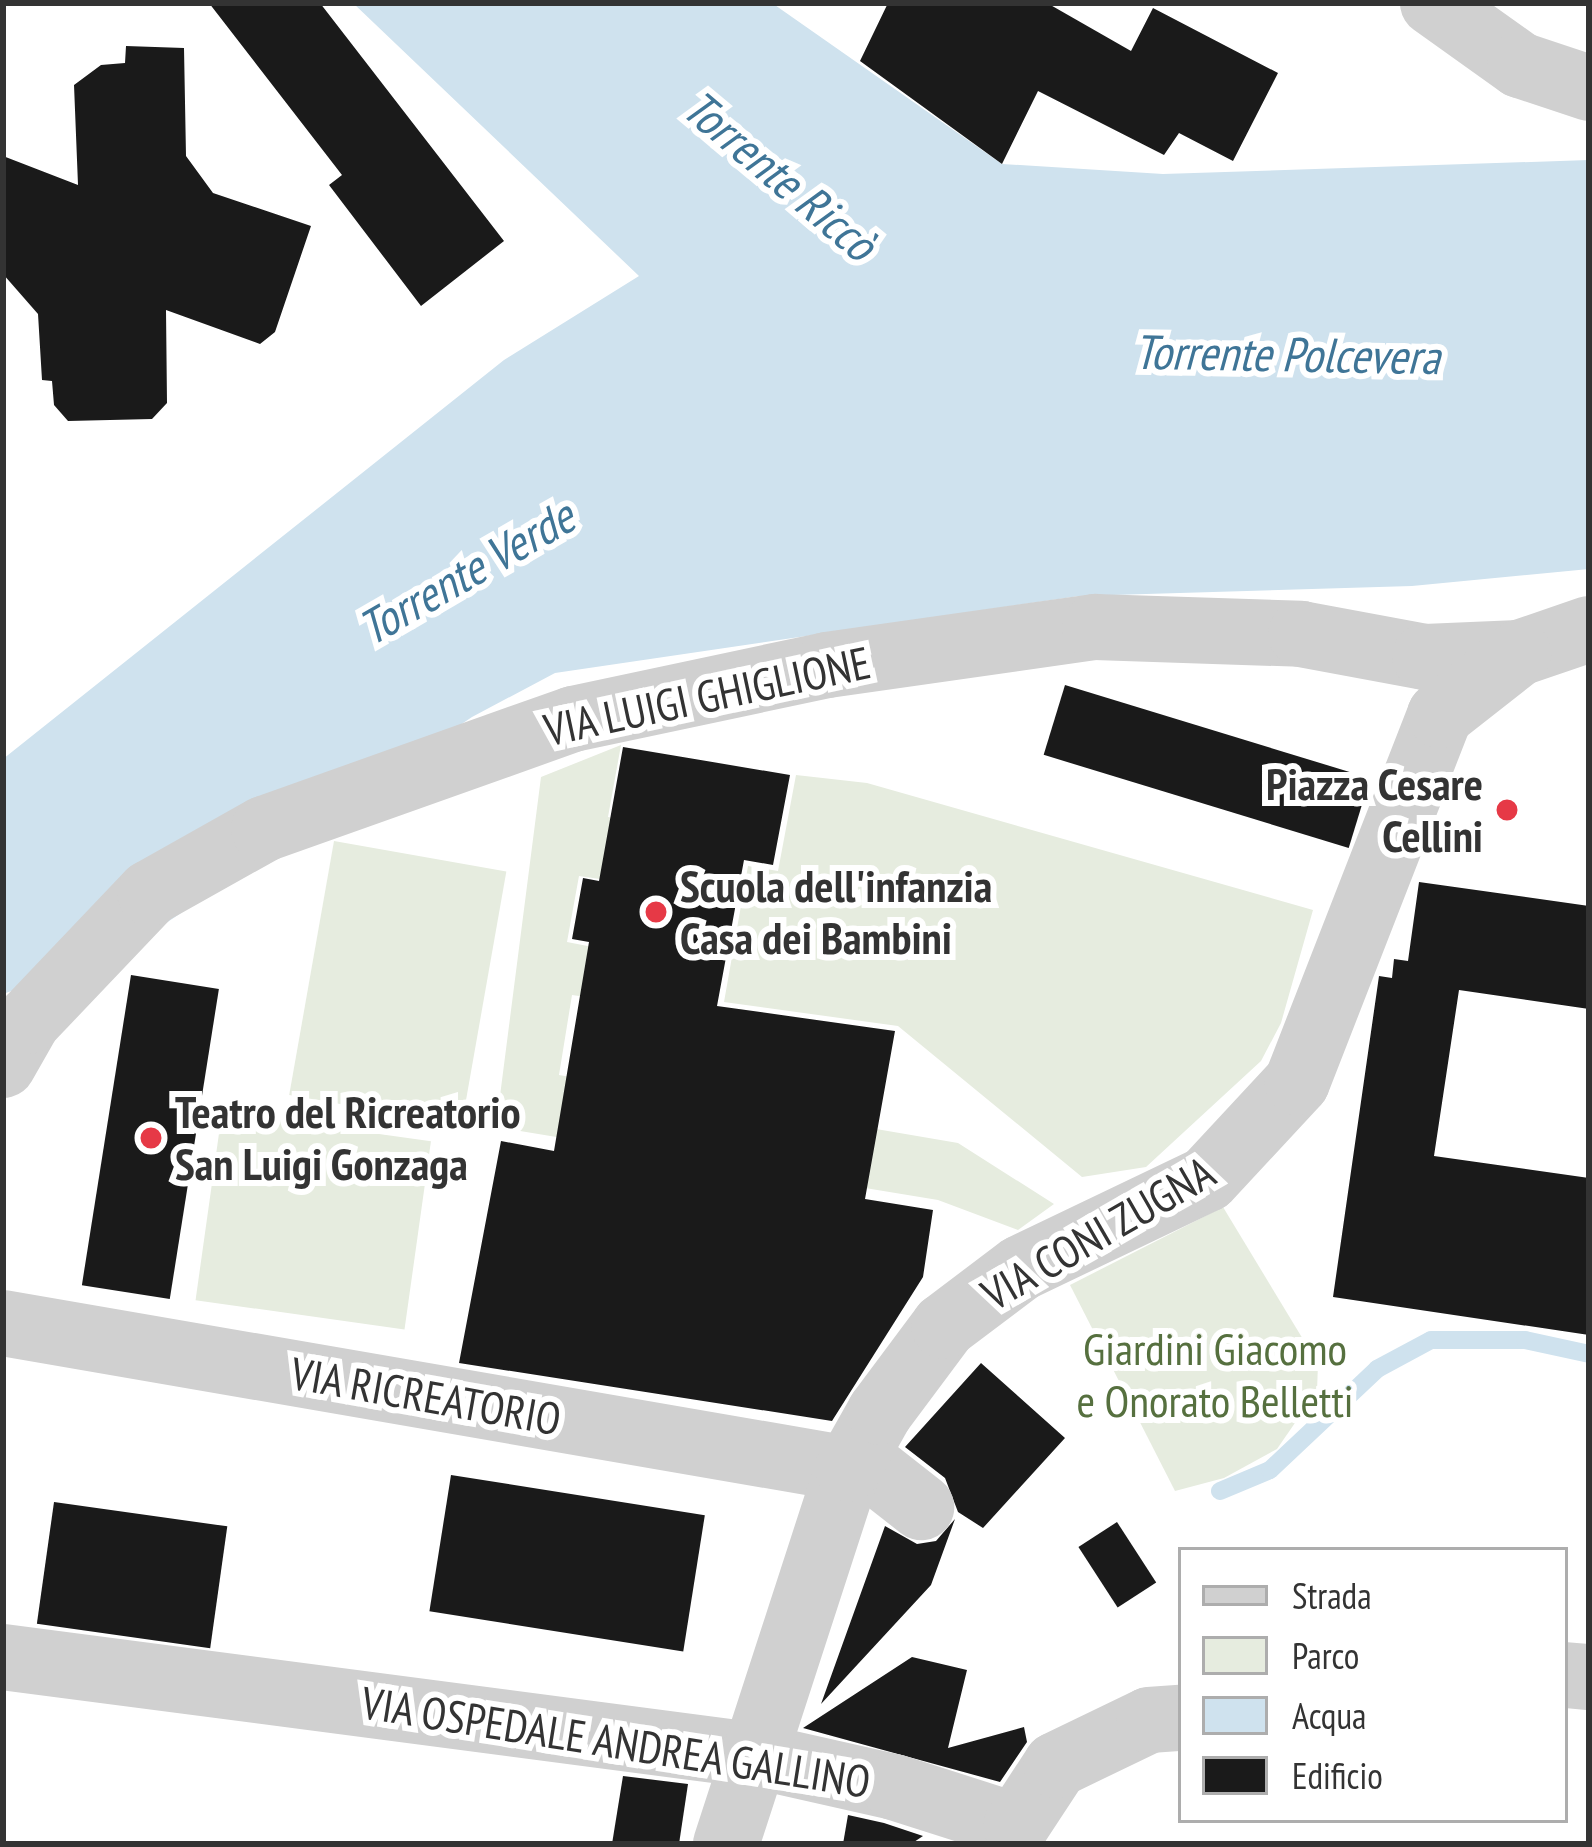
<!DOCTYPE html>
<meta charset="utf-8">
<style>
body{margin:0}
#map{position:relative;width:1592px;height:1847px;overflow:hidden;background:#fff;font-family:"PT Sans Narrow",sans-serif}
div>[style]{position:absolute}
.green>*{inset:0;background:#e6ecdf;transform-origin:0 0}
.water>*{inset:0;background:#cfe2ee}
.stream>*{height:18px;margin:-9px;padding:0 9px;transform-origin:9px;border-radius:9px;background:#cfe2ee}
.building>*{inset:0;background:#1a1a1a;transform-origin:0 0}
.minor>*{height:66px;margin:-33px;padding:0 33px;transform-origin:33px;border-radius:33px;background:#d0d0d0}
.dots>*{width:33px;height:33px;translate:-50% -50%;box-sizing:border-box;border:6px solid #fff;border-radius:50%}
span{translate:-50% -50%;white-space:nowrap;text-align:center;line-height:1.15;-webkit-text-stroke:12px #fff;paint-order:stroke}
.street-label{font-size:45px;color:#333}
.poi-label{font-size:45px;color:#333;font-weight:700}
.right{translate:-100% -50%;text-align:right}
.left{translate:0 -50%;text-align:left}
.park-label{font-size:45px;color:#56703f}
.water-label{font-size:48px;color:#3f7597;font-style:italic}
.frame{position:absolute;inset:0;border:6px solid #333;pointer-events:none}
.legend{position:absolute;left:1178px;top:1547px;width:390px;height:276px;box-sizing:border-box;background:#fff;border:3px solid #adadad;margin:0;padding:15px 21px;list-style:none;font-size:36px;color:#333}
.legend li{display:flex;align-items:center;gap:24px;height:60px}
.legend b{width:60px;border:3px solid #adadad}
</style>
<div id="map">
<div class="green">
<div style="clip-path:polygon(621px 745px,608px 817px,624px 820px,613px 881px,579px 876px,567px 942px,603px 949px,593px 998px,572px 995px,559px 1075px,958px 1143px,1054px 1204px,1018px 1230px,938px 1200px,496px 1127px,541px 777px)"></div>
<div style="clip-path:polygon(796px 775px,867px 783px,1313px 910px,1281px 1023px,1261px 1061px,1146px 1167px,1082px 1177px,898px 1026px,724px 1002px,748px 866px,778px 871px)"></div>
<div style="left:334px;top:841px;width:175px;height:258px;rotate:10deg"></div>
<div style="left:222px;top:1112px;width:211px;height:190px;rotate:8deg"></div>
<div style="clip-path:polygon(1223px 1207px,1318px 1364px,1317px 1391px,1277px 1449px,1224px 1478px,1175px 1491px,1070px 1285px)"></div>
</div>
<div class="water">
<div style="clip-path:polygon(353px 3px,772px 3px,1002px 164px,1163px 174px,1589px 160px,1589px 569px,1412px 586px,1079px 596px,555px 673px,472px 717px,123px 952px,3px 994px,3px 759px,504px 360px,639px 276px)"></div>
</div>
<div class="stream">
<div style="left:1220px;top:1491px;width:54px;rotate:-22.8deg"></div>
<div style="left:1270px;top:1470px;width:147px;rotate:-43.3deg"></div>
<div style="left:1377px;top:1369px;width:61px;rotate:-28.2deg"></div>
<div style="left:1431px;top:1340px;width:94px"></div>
<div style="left:1525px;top:1340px;width:66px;rotate:12.3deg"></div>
</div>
<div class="building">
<div style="clip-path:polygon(209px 3px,320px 3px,504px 241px,421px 306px,329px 185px,342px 175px)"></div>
<div style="clip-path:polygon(888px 3px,1047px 3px,1131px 51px,1153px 8px,1278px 73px,1233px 161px,1179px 133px,1164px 155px,1038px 91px,1002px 164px,860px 61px)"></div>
<div style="clip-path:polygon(126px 46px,184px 48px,186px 156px,213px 193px,311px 226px,275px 332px,260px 344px,166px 310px,167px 403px,152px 419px,68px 421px,54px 405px,52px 381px,42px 380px,38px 314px,3px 274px,3px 156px,78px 185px,74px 85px,101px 65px,125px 63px)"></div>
<div style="left:1065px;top:685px;width:319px;height:73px;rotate:17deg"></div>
<div style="clip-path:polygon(623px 747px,790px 775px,773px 865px,744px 860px,717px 1006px,895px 1031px,865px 1199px,933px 1210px,923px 1277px,832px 1421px,459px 1363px,501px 1141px,554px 1151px,589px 942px,572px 939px,583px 878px,599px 881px)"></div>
<div style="clip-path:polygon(1419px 882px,1589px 906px,1589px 1009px,1459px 990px,1434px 1156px,1589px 1178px,1589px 1335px,1333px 1297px,1379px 976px,1392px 978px,1394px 959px,1408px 961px)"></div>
<div style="left:131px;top:975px;width:89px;height:314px;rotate:9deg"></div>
<div style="clip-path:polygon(981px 1363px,1065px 1438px,983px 1528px,958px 1512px,945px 1478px,905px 1447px)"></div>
<div style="left:451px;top:1475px;width:257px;height:138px;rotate:9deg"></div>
<div style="left:54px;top:1502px;width:175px;height:123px;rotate:8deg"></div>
<div style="clip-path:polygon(955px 1519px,931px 1585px,821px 1704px,885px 1526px,917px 1544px,936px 1541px)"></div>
<div style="left:1117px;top:1522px;width:72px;height:46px;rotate:57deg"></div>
<div style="clip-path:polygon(912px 1657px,967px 1670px,948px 1748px,1024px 1727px,1027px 1742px,1000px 1782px,803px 1728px)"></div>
<div style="clip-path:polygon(623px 1776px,688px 1784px,679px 1844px,612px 1844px)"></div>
<div style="clip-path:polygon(848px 1815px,884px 1823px,923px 1836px,911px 1844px,843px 1844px)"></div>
</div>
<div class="minor">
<div style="left:1433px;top:3px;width:107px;rotate:35.5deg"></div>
<div style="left:1520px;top:65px;width:73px;rotate:18.4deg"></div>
<div style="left:3px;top:1065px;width:51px;rotate:-60.4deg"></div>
<div style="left:28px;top:1021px;width:177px;rotate:-46.4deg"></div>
<div style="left:150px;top:893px;width:131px;rotate:-29.3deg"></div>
<div style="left:264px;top:829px;width:328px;rotate:-19.6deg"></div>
<div style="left:573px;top:719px;width:260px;rotate:-12deg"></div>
<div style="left:827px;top:665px;width:271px;rotate:-8.1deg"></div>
<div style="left:1095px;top:627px;width:206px;rotate:1.9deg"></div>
<div style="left:1301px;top:634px;width:126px;rotate:10.5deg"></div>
<div style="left:1425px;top:657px;width:94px;rotate:-2.4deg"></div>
<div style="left:1519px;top:653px;width:74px;rotate:-18.9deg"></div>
<div style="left:3px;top:1323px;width:858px;rotate:9.8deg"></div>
<div style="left:856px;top:1456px;width:83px;rotate:38.1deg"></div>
<div style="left:3px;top:1657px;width:755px;rotate:7.45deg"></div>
<div style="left:752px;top:1755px;width:146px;rotate:12.7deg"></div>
<div style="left:894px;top:1787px;width:128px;rotate:17.7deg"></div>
<div style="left:1565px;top:1675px;width:24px;rotate:5deg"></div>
<div style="left:1016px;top:1826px;width:73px;rotate:-56.7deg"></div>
<div style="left:1056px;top:1765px;width:103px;rotate:-25.8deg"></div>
<div style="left:1149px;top:1720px;width:32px;rotate:-4deg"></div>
<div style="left:726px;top:1844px;width:394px;rotate:-72deg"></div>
<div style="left:848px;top:1469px;width:65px;rotate:-60.7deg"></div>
<div style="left:880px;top:1412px;width:107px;rotate:-53.3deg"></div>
<div style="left:944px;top:1326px;width:96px;rotate:-37deg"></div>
<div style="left:1021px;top:1268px;width:206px;rotate:-25.6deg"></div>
<div style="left:1207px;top:1179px;width:132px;rotate:-47.1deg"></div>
<div style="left:1297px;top:1082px;width:394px;rotate:-68.7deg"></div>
<div style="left:1440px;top:715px;width:100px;rotate:-38.1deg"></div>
</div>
<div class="dots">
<div style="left:1507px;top:810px;background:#e63946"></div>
<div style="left:656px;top:912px;background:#e63946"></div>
<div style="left:151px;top:1138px;background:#e63946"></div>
</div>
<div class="street-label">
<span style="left:707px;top:696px;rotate:-12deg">VIA LUIGI GHIGLIONE</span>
<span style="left:1098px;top:1233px;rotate:-30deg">VIA CONI ZUGNA</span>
<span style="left:426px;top:1396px;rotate:10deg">VIA RICREATORIO</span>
<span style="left:616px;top:1742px;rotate:9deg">VIA OSPEDALE ANDREA GALLINO</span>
</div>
<div class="poi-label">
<span class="right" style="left:1483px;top:810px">Piazza Cesare<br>Cellini</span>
<span class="left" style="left:680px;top:912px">Scuola dell'infanzia<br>Casa dei Bambini</span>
<span class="left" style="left:175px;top:1138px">Teatro del Ricreatorio<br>San Luigi Gonzaga</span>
</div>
<div class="park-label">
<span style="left:1215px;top:1375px">Giardini Giacomo<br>e Onorato Belletti</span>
</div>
<div class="water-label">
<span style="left:780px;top:175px;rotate:40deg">Torrente Riccò</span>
<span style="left:1287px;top:354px;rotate:1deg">Torrente Polcevera</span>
<span style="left:466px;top:572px;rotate:-30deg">Torrente Verde</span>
</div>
<div class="frame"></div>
<ul class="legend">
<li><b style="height:15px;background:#d0d0d0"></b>Strada</li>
<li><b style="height:33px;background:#e6ecdf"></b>Parco</li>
<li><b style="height:33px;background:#cfe2ee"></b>Acqua</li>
<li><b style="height:33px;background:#1a1a1a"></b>Edificio</li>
</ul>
</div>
